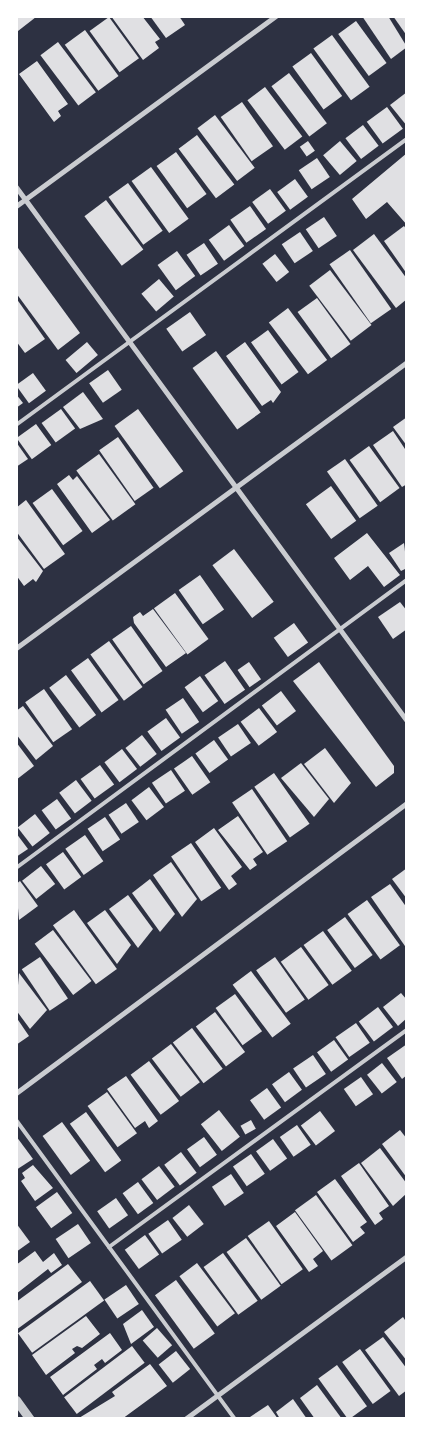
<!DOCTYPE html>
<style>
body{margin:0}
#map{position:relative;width:423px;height:1435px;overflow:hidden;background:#2d3142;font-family:"PT Sans Narrow",sans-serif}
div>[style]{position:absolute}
.building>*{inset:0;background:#e0e0e3;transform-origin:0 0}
.service>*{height:4px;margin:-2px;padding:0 2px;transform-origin:2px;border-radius:2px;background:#caccd0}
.minor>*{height:5px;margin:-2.5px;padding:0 2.5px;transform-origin:2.5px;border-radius:2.5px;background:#caccd0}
.tertiary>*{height:9px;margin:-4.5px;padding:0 4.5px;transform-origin:4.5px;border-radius:4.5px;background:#caccd0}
span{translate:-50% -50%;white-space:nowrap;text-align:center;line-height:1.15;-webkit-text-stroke:4px #fff;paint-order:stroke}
.frame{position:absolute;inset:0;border:18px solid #fff;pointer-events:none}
</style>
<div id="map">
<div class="building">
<div style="clip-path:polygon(16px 16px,35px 16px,36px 17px,18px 31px)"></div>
<div style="clip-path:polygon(111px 16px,142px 16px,160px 39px,155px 42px,159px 48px,143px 60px)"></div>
<div style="clip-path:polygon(150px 16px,179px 16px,185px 25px,166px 38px)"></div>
<div style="clip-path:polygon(362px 16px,388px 16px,407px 47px,391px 59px)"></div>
<div style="clip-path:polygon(393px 16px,407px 16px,407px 36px)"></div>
<div style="left:109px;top:17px;width:51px;height:24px;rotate:54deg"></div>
<div style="left:356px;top:21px;width:52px;height:22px;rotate:54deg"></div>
<div style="left:85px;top:30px;width:57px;height:25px;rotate:54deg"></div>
<div style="left:332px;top:35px;width:64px;height:23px;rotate:54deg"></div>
<div style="left:58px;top:42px;width:63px;height:22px;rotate:53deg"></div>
<div style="left:311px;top:53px;width:53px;height:23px;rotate:54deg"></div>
<div style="clip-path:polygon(37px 61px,68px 104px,58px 111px,61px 116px,54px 122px,19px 74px)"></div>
<div style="left:289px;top:73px;width:63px;height:22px;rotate:53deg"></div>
<div style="left:265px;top:87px;width:62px;height:22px;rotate:53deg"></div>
<div style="clip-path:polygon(407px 92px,407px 126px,390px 105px)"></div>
<div style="left:242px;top:102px;width:54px;height:26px;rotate:55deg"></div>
<div style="left:387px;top:107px;width:27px;height:25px;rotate:54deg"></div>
<div style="left:215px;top:115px;width:66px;height:22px;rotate:53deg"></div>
<div style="left:363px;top:125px;width:26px;height:22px;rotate:53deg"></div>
<div style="left:197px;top:135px;width:62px;height:23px;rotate:53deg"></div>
<div style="left:308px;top:141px;width:12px;height:10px;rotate:55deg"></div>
<div style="left:340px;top:141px;width:26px;height:22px;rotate:50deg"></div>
<div style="left:176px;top:152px;width:52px;height:24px;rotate:54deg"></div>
<div style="clip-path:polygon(407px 153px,407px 225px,387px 202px,366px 219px,352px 199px)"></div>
<div style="left:317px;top:158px;width:23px;height:22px;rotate:56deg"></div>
<div style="left:151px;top:167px;width:64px;height:24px;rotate:54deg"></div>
<div style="left:295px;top:179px;width:22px;height:22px;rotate:54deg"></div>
<div style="left:128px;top:183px;width:59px;height:24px;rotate:54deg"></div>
<div style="left:270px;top:189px;width:27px;height:22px;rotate:54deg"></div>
<div style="left:106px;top:200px;width:62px;height:27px;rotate:53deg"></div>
<div style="left:250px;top:206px;width:28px;height:24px;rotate:55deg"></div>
<div style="left:324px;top:217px;width:23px;height:22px;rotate:56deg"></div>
<div style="left:229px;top:225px;width:26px;height:25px;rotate:54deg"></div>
<div style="clip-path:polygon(404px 226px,407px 230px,407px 274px,384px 241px)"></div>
<div style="left:300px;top:232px;width:23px;height:22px;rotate:56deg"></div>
<div style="clip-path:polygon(374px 234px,407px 279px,407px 299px,396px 308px,353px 250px)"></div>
<div style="left:204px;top:243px;width:25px;height:21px;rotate:56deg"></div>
<div style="clip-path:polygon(18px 248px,80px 333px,58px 350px,16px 293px)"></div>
<div style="left:350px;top:250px;width:72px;height:25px;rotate:55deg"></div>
<div style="left:177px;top:251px;width:31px;height:24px;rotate:54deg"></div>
<div style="left:275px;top:254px;width:23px;height:16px;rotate:52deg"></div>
<div style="left:330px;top:270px;width:69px;height:26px;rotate:53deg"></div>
<div style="left:159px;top:279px;width:23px;height:23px;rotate:50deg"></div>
<div style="clip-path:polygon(16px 298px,45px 339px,25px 353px,16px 341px)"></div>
<div style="left:317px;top:298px;width:57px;height:24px;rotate:54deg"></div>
<div style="left:288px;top:308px;width:65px;height:24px;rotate:53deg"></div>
<div style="left:190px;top:312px;width:28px;height:29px;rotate:55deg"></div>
<div style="left:268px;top:330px;width:52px;height:21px;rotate:54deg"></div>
<div style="left:87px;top:342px;width:17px;height:28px;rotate:50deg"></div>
<div style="clip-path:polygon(245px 342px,281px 392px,273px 403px,271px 400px,262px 406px,226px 356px)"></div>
<div style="left:216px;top:351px;width:76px;height:29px;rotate:54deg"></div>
<div style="left:108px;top:370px;width:24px;height:23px;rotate:55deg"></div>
<div style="left:33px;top:373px;width:22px;height:21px;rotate:54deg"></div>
<div style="clip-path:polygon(83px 392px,103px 419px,80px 429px,63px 407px)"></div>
<div style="clip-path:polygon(16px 394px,23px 403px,16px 408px)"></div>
<div style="left:61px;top:409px;width:24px;height:24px;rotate:54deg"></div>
<div style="left:138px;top:409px;width:77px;height:29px;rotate:54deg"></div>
<div style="clip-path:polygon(407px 417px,407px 446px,393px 427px)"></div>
<div style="left:36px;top:424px;width:26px;height:24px;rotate:54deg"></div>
<div style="clip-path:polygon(393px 431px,407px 452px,407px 484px,402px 487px,373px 445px)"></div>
<div style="left:118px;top:437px;width:62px;height:23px;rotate:55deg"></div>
<div style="clip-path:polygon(16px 442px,28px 459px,16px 467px)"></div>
<div style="left:369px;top:446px;width:52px;height:24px;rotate:54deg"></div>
<div style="left:99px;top:454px;width:62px;height:28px;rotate:54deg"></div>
<div style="left:345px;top:459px;width:57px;height:22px;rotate:55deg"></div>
<div style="clip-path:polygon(69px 475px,73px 480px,77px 476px,110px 520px,92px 533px,57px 484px)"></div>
<div style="left:331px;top:486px;width:43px;height:31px;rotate:54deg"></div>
<div style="left:52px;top:489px;width:52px;height:24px;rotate:54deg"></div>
<div style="clip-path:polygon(26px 500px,65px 554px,44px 569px,16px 531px,16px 508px)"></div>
<div style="clip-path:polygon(367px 533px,400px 575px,384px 587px,368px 566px,350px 580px,334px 558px)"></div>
<div style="clip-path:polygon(16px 536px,43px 571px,36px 582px,33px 579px,24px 586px,16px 575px)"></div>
<div style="clip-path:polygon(404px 543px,407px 568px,401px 571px,389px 553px)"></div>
<div style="left:234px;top:549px;width:66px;height:27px;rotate:53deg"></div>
<div style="left:200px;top:575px;width:42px;height:26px;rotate:55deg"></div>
<div style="left:175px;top:593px;width:57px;height:26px;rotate:54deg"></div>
<div style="clip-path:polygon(400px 602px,407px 611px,407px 629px,393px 639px,378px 617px)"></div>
<div style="clip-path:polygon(153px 609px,186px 653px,166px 667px,134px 623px,133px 617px,140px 612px,143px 616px)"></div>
<div style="left:294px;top:623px;width:24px;height:25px;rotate:54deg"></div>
<div style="left:131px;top:626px;width:55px;height:23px;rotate:55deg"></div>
<div style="left:109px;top:641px;width:57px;height:23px;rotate:54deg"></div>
<div style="left:88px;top:658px;width:52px;height:21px;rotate:54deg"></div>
<div style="left:225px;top:661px;width:35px;height:25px;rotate:55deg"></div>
<div style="left:249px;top:662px;width:21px;height:14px;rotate:55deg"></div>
<div style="clip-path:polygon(319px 662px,394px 766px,394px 773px,376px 787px,293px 681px)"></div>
<div style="left:66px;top:675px;width:50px;height:21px;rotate:53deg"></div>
<div style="left:200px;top:676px;width:31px;height:19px;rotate:54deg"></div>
<div style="left:44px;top:689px;width:49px;height:23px;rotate:55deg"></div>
<div style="left:281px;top:691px;width:25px;height:24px;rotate:53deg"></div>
<div style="left:183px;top:698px;width:29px;height:21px;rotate:56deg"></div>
<div style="clip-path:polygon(23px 706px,53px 746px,36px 760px,16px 734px,16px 711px)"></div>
<div style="left:259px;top:708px;width:30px;height:23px;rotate:53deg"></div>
<div style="left:166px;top:718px;width:24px;height:23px;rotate:54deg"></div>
<div style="left:238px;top:724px;width:23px;height:24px;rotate:56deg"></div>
<div style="left:142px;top:735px;width:24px;height:21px;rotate:52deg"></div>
<div style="left:214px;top:740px;width:24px;height:23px;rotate:54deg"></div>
<div style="clip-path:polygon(16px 742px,34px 766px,16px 780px)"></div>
<div style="clip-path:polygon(325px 748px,351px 783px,334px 803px,304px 764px)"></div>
<div style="left:122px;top:749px;width:25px;height:22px;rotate:53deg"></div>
<div style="left:192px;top:756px;width:32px;height:22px;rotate:55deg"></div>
<div style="clip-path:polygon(301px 763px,329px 799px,314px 817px,281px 778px)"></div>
<div style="left:100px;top:765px;width:24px;height:24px;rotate:54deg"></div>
<div style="left:171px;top:770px;width:25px;height:23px;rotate:56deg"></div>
<div style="left:274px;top:773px;width:62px;height:24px;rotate:55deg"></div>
<div style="left:76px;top:780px;width:26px;height:21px;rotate:53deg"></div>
<div style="left:149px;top:787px;width:25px;height:22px;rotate:53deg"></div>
<div style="left:252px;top:789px;width:63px;height:24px;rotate:56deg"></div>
<div style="left:57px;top:799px;width:24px;height:19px;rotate:54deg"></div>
<div style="left:126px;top:803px;width:23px;height:21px;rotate:56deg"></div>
<div style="left:35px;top:814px;width:24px;height:22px;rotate:52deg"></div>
<div style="clip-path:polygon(238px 816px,263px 852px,253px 859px,257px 865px,250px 870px,218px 830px)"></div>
<div style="left:105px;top:817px;width:27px;height:21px;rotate:56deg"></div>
<div style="clip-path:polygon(214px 828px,242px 867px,231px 876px,237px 884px,229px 890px,195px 842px)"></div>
<div style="clip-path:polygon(16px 833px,28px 849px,16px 857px)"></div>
<div style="left:85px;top:835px;width:32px;height:24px;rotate:55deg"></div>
<div style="left:191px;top:843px;width:54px;height:24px;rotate:56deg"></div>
<div style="left:63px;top:852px;width:31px;height:21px;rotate:54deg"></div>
<div style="clip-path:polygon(171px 862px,197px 899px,182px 917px,153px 875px)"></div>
<div style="left:41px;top:866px;width:23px;height:24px;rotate:52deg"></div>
<div style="clip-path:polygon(407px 868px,407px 899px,392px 879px)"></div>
<div style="clip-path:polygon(150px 879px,175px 914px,160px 932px,132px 893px)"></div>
<div style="clip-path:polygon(20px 881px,38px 906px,19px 920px,16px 884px)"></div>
<div style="clip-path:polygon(390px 884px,407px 908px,407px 949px,371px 897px)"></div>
<div style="clip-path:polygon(128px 895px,153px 929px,138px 948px,109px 909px)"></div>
<div style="left:367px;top:900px;width:56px;height:24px;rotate:54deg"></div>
<div style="left:74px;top:910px;width:73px;height:26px;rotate:54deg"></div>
<div style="clip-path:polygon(105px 910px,131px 945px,117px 964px,87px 923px)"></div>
<div style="left:345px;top:917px;width:47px;height:22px;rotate:54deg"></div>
<div style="left:53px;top:930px;width:64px;height:23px;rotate:53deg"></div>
<div style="left:323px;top:931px;width:49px;height:24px;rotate:54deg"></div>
<div style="left:301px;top:947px;width:47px;height:25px;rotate:54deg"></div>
<div style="left:40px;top:957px;width:50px;height:22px;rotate:56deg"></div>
<div style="left:275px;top:957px;width:52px;height:23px;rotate:55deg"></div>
<div style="left:251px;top:971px;width:66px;height:23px;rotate:53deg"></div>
<div style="clip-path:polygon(19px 973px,47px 1010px,30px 1029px,16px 1010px)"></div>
<div style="clip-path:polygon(401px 993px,407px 1000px,407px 1018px,398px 1026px,383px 1007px)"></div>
<div style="left:235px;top:994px;width:46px;height:24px;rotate:54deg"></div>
<div style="left:378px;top:1007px;width:25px;height:24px;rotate:53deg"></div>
<div style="left:215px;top:1012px;width:50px;height:24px;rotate:53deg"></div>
<div style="clip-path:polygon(16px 1017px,29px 1036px,16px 1045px)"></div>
<div style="left:356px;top:1023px;width:24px;height:25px;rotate:55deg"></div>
<div style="left:192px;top:1028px;width:51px;height:24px;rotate:53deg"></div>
<div style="left:334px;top:1040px;width:24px;height:21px;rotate:54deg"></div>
<div style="left:171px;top:1044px;width:48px;height:24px;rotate:53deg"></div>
<div style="clip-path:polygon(407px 1044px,407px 1075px,402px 1079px,387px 1058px)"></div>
<div style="left:313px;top:1055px;width:23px;height:24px;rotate:56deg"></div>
<div style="left:149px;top:1061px;width:50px;height:23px;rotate:53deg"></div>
<div style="left:382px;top:1063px;width:24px;height:19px;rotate:52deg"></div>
<div style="left:289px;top:1072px;width:22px;height:21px;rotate:54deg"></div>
<div style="clip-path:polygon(126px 1076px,158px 1121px,149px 1128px,145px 1121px,135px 1128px,107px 1089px)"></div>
<div style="left:361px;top:1077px;width:21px;height:21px;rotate:55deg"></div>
<div style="left:267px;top:1088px;width:24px;height:21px;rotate:54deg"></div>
<div style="left:107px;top:1092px;width:51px;height:24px;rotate:54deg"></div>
<div style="left:219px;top:1110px;width:34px;height:23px;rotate:52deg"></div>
<div style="left:320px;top:1111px;width:25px;height:24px;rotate:53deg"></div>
<div style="left:86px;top:1112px;width:60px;height:20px;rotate:54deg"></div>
<div style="left:251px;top:1120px;width:10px;height:12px;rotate:61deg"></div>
<div style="left:62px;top:1122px;width:48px;height:24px;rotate:54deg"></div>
<div style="left:297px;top:1125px;width:24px;height:21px;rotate:55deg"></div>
<div style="clip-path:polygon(400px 1130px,407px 1139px,407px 1178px,382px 1144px)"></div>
<div style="clip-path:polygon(16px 1136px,33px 1159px,16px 1170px)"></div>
<div style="left:204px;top:1137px;width:22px;height:21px;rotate:54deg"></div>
<div style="left:273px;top:1139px;width:24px;height:21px;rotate:54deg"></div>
<div style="clip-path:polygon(380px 1148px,407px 1184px,407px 1193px,393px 1206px,361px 1163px)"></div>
<div style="left:181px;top:1152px;width:26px;height:21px;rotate:53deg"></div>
<div style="left:251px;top:1154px;width:24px;height:22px;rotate:55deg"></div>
<div style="clip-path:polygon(359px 1163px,389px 1206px,379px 1213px,383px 1219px,375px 1225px,341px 1176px)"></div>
<div style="clip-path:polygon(33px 1165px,53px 1188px,35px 1201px,21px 1181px,25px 1178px,22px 1173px)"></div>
<div style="left:159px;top:1166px;width:26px;height:22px;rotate:53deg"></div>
<div style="left:231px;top:1174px;width:23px;height:23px;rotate:56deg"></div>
<div style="clip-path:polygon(335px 1179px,367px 1222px,360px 1227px,365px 1233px,353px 1242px,317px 1192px)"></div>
<div style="left:138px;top:1182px;width:26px;height:19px;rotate:54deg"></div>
<div style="left:57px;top:1192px;width:26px;height:26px;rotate:54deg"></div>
<div style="left:316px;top:1195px;width:62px;height:26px;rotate:54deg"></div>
<div style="left:116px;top:1198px;width:21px;height:23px;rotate:55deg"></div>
<div style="left:189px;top:1205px;width:24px;height:21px;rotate:52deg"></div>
<div style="clip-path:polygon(295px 1212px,323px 1251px,313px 1259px,318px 1266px,309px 1272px,276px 1226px)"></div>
<div style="left:168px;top:1220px;width:24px;height:24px;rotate:55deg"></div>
<div style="left:269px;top:1221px;width:59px;height:26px;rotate:55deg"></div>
<div style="clip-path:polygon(16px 1223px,30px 1242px,16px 1252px)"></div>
<div style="left:78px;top:1224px;width:23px;height:27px;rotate:56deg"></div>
<div style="left:145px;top:1235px;width:24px;height:25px;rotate:54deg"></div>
<div style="left:246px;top:1238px;width:59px;height:24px;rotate:54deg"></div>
<div style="clip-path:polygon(35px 1251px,43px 1262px,54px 1253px,62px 1265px,51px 1273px,48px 1269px,16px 1294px,16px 1265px)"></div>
<div style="left:223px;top:1253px;width:59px;height:24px;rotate:54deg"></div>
<div style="left:197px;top:1263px;width:63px;height:22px;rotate:53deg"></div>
<div style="clip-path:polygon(68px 1264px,82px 1282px,16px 1330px,16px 1302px)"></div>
<div style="left:176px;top:1280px;width:66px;height:26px;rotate:54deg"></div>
<div style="left:90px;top:1281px;width:24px;height:89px;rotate:54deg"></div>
<div style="left:126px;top:1285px;width:23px;height:26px;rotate:56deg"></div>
<div style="clip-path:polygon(142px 1310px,154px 1327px,131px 1344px,123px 1324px)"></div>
<div style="clip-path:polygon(86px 1316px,100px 1334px,82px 1348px,77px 1346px,72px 1349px,75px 1353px,46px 1375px,32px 1355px)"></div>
<div style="clip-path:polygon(403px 1317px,407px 1323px,407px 1361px,384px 1332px)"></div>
<div style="left:157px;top:1328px;width:23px;height:19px;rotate:49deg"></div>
<div style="clip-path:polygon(110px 1333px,122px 1350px,105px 1363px,102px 1359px,94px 1365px,97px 1369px,63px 1395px,50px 1377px)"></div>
<div style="clip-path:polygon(383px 1337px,407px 1369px,407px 1390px,399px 1396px,365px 1350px)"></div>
<div style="left:132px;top:1346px;width:21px;height:85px;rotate:53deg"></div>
<div style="left:360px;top:1349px;width:52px;height:22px;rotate:54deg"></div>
<div style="left:176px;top:1351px;width:23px;height:22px;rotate:52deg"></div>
<div style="clip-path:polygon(150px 1364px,167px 1386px,122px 1419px,79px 1418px,115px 1396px,112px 1392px)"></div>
<div style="left:337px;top:1365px;width:51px;height:23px;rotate:54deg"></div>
<div style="clip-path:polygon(317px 1385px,342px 1419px,315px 1419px,300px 1398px)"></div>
<div style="clip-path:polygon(293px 1399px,307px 1419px,280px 1419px,276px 1412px)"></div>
<div style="clip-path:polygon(268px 1405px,278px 1419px,247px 1419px)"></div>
</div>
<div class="service">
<div style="left:16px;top:425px;width:484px;rotate:-36.2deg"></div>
<div style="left:16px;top:868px;width:486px;rotate:-36.4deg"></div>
<div style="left:16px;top:1120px;width:371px;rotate:53.8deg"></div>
<div style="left:109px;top:1247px;width:369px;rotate:-36.1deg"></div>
</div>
<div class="minor">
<div style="left:16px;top:187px;width:662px;rotate:53.79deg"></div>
<div style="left:16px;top:206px;width:322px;rotate:-36.2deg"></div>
<div style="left:16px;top:648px;width:484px;rotate:-36.2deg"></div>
<div style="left:16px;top:1093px;width:487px;rotate:-36.6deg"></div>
<div style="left:185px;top:1419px;width:275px;rotate:-36.3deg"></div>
</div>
<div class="tertiary">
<div style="left:16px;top:1400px;width:24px;rotate:54deg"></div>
</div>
<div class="frame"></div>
</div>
